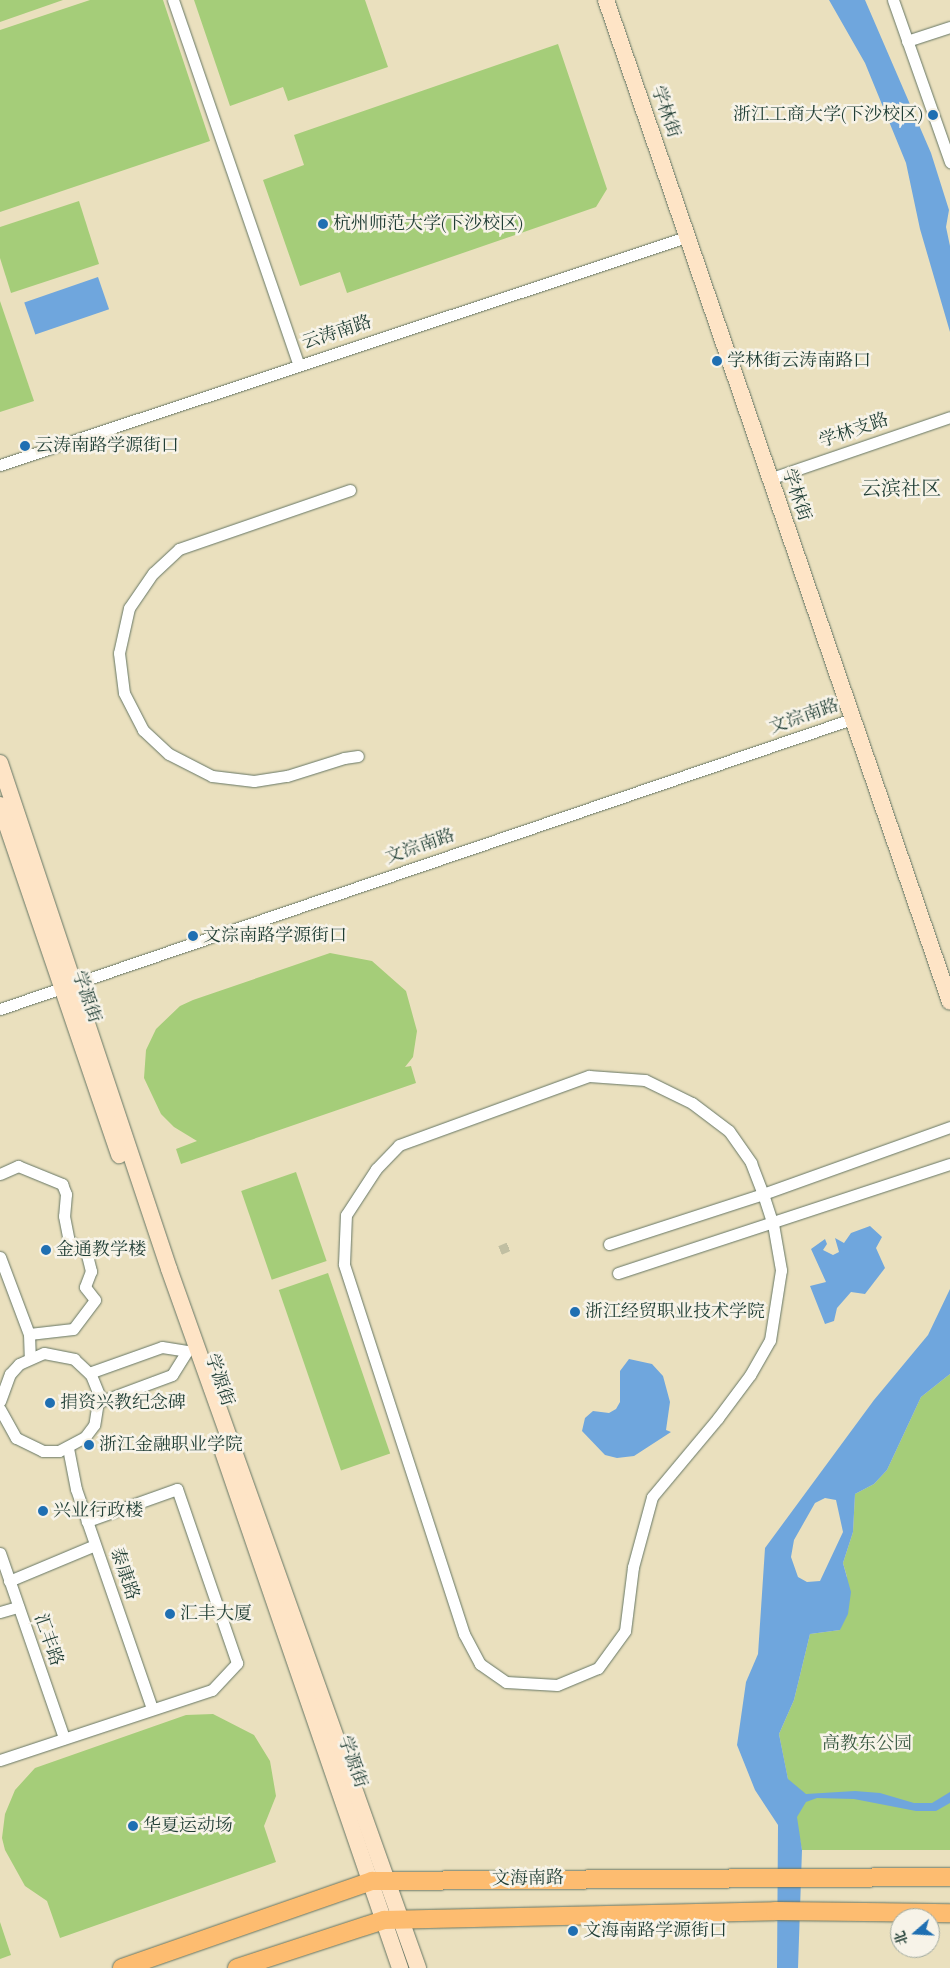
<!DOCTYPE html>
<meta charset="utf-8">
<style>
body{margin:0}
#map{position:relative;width:950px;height:1968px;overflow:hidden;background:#eae0be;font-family:"IM FELL French Canon","Noto Serif SC",serif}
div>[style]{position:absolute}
.green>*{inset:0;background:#a5cd79;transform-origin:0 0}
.water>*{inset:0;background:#6fa6dd;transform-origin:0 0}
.pedestrian-tunnel>*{height:9px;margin-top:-4.5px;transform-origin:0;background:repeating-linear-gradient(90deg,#c1bfa2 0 9px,transparent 0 13.5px)}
.roads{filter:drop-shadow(0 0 1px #667664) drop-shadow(0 0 1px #667664)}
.minor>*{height:11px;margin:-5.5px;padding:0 5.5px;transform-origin:5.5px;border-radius:5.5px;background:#fff}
.secondary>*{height:16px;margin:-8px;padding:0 8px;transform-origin:8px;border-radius:8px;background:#fee4c6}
.primary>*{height:18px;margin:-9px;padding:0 9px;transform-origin:9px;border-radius:9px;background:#fdbc70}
.dots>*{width:14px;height:14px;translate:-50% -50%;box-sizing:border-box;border:2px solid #f7f3e8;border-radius:50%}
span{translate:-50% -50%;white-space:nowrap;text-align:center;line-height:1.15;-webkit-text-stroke:5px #f7f3e8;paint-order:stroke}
.street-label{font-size:18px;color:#1f3d34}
.poi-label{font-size:18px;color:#1f3d34}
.right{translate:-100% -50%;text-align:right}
.left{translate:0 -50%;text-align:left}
.park-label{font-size:18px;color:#3a5a42}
.quarter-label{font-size:20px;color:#1f3d34}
.north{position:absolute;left:890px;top:1908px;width:50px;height:50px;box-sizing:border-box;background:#f7f3e8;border:1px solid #a1aaa0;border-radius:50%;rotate:251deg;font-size:14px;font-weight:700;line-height:20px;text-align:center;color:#1f3d34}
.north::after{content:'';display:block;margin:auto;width:18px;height:22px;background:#1f6fb2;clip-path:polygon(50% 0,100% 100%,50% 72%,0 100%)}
</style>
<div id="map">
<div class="green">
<div style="clip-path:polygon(0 0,63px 0,0 22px)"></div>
<div style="clip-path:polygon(90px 0,163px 0,210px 141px,0 212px,0 30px)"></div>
<div style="clip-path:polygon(194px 0,365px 0,388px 67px,288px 101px,283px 87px,230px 106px)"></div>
<div style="clip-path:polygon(558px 44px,607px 189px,596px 207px,347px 293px,340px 272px,300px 286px,263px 180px,304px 165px,294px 135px)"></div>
<div style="clip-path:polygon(79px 201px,99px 264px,11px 293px,0 258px,0 227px)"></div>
<div style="clip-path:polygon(0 301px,34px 401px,0 412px)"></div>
<div style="clip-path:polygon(330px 953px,372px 961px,406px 991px,417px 1031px,413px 1057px,405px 1067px,411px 1066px,416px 1083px,181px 1164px,176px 1149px,197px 1141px,174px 1127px,161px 1114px,144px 1078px,146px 1050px,156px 1029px,180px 1006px,193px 1000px)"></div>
<div style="left:296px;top:1172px;width:94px;height:58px;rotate:71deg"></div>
<div style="left:328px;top:1273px;width:191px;height:52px;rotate:71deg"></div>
<div style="clip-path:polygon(950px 1374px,950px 1850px,802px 1850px,779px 1734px,794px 1700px,810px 1634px,840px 1630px,847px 1577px,843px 1563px,853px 1532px,855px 1494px,874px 1484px,887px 1470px,921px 1397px)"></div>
<div style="clip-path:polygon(213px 1714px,254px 1735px,270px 1761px,276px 1796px,264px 1826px,276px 1862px,60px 1938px,47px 1901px,25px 1886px,5px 1850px,2px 1838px,5px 1814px,15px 1790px,35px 1768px,186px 1715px)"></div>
<div style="clip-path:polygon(0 1922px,11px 1955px,0 1959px)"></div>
</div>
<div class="water">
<div style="clip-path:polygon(829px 0,865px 0,931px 153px,949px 210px,946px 227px,950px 246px,950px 332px,920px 229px,906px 163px,865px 63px)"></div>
<div style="left:98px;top:277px;width:34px;height:78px;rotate:71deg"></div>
<div style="clip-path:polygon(870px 1226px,882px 1237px,876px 1248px,885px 1268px,865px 1294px,851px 1292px,837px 1308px,834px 1321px,825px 1324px,810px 1286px,826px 1282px,811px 1249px,825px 1239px,827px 1244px,823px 1250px,833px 1255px,839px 1252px,835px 1238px,844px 1243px,851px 1233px)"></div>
<div style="clip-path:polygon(evenodd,950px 1289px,950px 1374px,921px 1397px,887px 1470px,874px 1484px,855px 1494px,853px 1532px,843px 1563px,851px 1592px,848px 1614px,840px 1630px,810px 1634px,794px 1700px,779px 1734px,788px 1779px,806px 1794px,855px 1791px,880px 1793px,914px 1803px,932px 1803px,950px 1792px,950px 1803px,936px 1811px,916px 1811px,854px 1799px,817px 1798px,806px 1802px,797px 1817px,802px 1850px,798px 1968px,777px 1968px,778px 1825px,755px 1790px,737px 1745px,746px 1682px,758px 1654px,765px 1548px,874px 1400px,928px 1335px,950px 1289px,825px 1498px,836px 1500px,843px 1532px,820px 1581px,807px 1582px,798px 1577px,791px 1557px,794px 1540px,815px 1503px,825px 1498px)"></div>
<div style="clip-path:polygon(629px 1359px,652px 1364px,663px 1376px,670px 1402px,666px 1430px,671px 1432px,634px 1456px,617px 1458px,605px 1455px,582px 1431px,585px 1418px,593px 1411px,609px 1413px,616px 1409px,620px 1402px,620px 1371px)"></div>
</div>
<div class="pedestrian-tunnel">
<div style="left:500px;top:1250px;width:13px;rotate:-23deg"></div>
</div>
<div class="roads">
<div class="minor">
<div style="left:173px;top:0;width:385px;rotate:71deg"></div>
<div style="left:893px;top:0;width:172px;rotate:70.6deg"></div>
<div style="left:907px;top:41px;width:45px;rotate:-18deg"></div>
<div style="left:0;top:465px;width:723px;rotate:-18.38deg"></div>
<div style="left:769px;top:479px;width:191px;rotate:-18.9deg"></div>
<div style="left:350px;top:490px;width:181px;rotate:161deg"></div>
<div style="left:179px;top:549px;width:35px;rotate:137deg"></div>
<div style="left:153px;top:573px;width:42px;rotate:124.4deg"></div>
<div style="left:129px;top:608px;width:46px;rotate:102.5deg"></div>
<div style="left:119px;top:653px;width:40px;rotate:82.9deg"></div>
<div style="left:124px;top:693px;width:42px;rotate:62.8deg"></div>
<div style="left:143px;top:730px;width:35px;rotate:43deg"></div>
<div style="left:169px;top:754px;width:48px;rotate:27.1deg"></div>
<div style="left:212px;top:776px;width:42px;rotate:6.8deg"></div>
<div style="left:254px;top:781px;width:33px;rotate:-9deg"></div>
<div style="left:287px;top:776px;width:60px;rotate:-17.5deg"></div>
<div style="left:344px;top:758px;width:14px;rotate:-8deg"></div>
<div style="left:0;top:1009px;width:900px;rotate:-18.8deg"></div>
<div style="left:589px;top:1076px;width:56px;rotate:4.1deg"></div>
<div style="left:645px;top:1080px;width:52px;rotate:26.1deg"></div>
<div style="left:692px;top:1103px;width:46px;rotate:37.1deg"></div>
<div style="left:729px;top:1131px;width:39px;rotate:55deg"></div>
<div style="left:751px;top:1163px;width:33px;rotate:69deg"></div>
<div style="left:763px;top:1194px;width:32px;rotate:72deg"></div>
<div style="left:773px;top:1224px;width:47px;rotate:80.1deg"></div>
<div style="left:781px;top:1270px;width:71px;rotate:98.9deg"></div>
<div style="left:770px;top:1340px;width:40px;rotate:119.7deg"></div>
<div style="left:750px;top:1375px;width:54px;rotate:126.7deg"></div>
<div style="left:718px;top:1418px;width:103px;rotate:129.9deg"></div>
<div style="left:652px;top:1497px;width:73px;rotate:105.2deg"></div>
<div style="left:633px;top:1567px;width:64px;rotate:97.1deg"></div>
<div style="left:625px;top:1631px;width:46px;rotate:126.1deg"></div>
<div style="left:598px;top:1668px;width:44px;rotate:157.5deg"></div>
<div style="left:557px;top:1685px;width:51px;rotate:-176.6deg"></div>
<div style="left:506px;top:1682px;width:32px;rotate:-145deg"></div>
<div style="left:480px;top:1664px;width:34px;rotate:-118deg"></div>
<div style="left:464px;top:1634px;width:389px;rotate:-108deg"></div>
<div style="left:344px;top:1264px;width:49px;rotate:-87.7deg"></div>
<div style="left:346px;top:1215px;width:55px;rotate:-56.9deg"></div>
<div style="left:376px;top:1169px;width:33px;rotate:-46deg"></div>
<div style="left:399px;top:1145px;width:202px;rotate:-20deg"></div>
<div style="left:0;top:1174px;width:20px;rotate:-24deg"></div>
<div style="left:18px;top:1166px;width:48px;rotate:22.2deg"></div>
<div style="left:62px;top:1184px;width:11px;rotate:68deg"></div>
<div style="left:66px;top:1194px;width:22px;rotate:95deg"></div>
<div style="left:64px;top:1216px;width:25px;rotate:79deg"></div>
<div style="left:69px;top:1241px;width:20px;rotate:30deg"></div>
<div style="left:86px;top:1251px;width:21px;rotate:76deg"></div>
<div style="left:91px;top:1271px;width:17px;rotate:111deg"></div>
<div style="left:85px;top:1287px;width:16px;rotate:52deg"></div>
<div style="left:95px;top:1300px;width:36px;rotate:127deg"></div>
<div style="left:73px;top:1329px;width:44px;rotate:173.5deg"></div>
<div style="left:609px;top:1244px;width:162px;rotate:-18deg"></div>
<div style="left:763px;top:1194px;width:199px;rotate:-19.7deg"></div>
<div style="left:0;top:1257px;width:82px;rotate:69.4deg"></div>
<div style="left:29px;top:1334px;width:23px;rotate:88deg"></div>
<div style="left:618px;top:1273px;width:349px;rotate:-18.2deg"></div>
<div style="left:89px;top:1373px;width:77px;rotate:-19.6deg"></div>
<div style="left:162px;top:1347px;width:25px;rotate:9deg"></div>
<div style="left:187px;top:1351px;width:28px;rotate:122deg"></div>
<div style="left:172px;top:1375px;width:78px;rotate:159.7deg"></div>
<div style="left:0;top:1401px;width:29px;rotate:-70deg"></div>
<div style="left:10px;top:1374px;width:13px;rotate:-48deg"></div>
<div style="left:19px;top:1364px;width:27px;rotate:-24deg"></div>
<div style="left:44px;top:1353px;width:31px;rotate:11deg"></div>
<div style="left:74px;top:1359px;width:23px;rotate:43deg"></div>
<div style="left:91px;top:1375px;width:22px;rotate:68deg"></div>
<div style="left:99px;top:1395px;width:30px;rotate:99deg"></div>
<div style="left:94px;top:1425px;width:15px;rotate:127deg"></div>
<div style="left:85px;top:1437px;width:30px;rotate:152deg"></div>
<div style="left:59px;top:1451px;width:16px;rotate:180deg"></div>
<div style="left:43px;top:1451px;width:30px;rotate:-154deg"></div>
<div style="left:16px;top:1438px;width:33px;rotate:-119deg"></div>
<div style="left:68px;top:1448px;width:42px;rotate:79deg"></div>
<div style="left:76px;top:1489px;width:233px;rotate:70.9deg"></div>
<div style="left:0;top:1553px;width:196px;rotate:70.9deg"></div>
<div style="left:9px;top:1581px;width:93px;rotate:-22.7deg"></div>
<div style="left:0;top:1612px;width:19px;rotate:-16deg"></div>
<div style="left:0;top:1760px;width:223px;rotate:-18.3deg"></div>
<div style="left:212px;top:1690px;width:37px;rotate:-47deg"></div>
<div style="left:237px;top:1663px;width:184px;rotate:-109deg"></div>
<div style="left:177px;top:1489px;width:96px;rotate:160.4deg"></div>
</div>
<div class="secondary">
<div style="left:606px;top:0;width:1059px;rotate:71.05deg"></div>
<div style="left:0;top:763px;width:533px;rotate:71.53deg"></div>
<div style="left:169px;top:1269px;width:742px;rotate:70.39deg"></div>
<div style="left:0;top:805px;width:370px;rotate:71.2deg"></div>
<div style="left:223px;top:1452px;width:546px;rotate:71.07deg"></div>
</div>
<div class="primary">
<div style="left:122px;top:1968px;width:265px;rotate:-19.2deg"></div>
<div style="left:372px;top:1881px;width:578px;rotate:-0.4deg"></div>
<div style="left:237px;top:1968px;width:155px;rotate:-18.1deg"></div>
<div style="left:384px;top:1920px;width:391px;rotate:-1.3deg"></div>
<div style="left:775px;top:1911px;width:175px;rotate:0.7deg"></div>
</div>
</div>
<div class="dots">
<div style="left:933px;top:115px;background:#1f6fb2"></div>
<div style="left:323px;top:224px;background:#1f6fb2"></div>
<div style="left:717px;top:361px;background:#1f6fb2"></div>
<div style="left:25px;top:446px;background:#1f6fb2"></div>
<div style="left:193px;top:936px;background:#1f6fb2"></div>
<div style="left:46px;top:1250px;background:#1f6fb2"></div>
<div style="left:575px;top:1312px;background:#1f6fb2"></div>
<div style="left:50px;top:1403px;background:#1f6fb2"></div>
<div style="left:89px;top:1445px;background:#1f6fb2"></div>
<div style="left:43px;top:1511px;background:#1f6fb2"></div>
<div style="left:170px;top:1614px;background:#1f6fb2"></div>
<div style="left:133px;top:1826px;background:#1f6fb2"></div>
<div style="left:573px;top:1931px;background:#1f6fb2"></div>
</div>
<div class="street-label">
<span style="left:665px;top:112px;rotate:71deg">学林街</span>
<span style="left:337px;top:333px;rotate:-18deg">云涛南路</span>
<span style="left:854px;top:431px;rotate:-19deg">学林支路</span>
<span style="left:796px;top:495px;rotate:71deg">学林街</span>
<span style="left:804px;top:717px;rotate:-19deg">文淙南路</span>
<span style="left:420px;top:847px;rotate:-19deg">文淙南路</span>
<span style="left:86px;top:997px;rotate:71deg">学源街</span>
<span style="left:219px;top:1380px;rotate:71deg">学源街</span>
<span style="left:124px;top:1574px;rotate:71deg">泰康路</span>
<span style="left:48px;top:1640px;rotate:71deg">汇丰路</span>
<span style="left:352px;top:1762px;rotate:71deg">学源街</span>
<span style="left:528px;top:1879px;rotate:-1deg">文海南路</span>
</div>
<div class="poi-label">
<span class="right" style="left:923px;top:115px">浙江工商大学(下沙校区)</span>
<span class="left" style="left:333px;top:224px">杭州师范大学(下沙校区)</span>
<span class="left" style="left:727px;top:361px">学林街云涛南路口</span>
<span class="left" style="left:35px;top:446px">云涛南路学源街口</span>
<span class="left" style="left:203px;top:936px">文淙南路学源街口</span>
<span class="left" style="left:56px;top:1250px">金通教学楼</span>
<span class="left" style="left:585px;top:1312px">浙江经贸职业技术学院</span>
<span class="left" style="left:60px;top:1403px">捐资兴教纪念碑</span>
<span class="left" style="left:99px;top:1445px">浙江金融职业学院</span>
<span class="left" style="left:53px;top:1511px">兴业行政楼</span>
<span class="left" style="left:180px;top:1614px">汇丰大厦</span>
<span class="left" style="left:143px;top:1826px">华夏运动场</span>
<span class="left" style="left:583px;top:1931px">文海南路学源街口</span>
</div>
<div class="park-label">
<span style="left:867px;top:1744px">高教东公园</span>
</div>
<div class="quarter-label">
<span style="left:901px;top:488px">云滨社区</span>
</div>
<div class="north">北</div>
</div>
